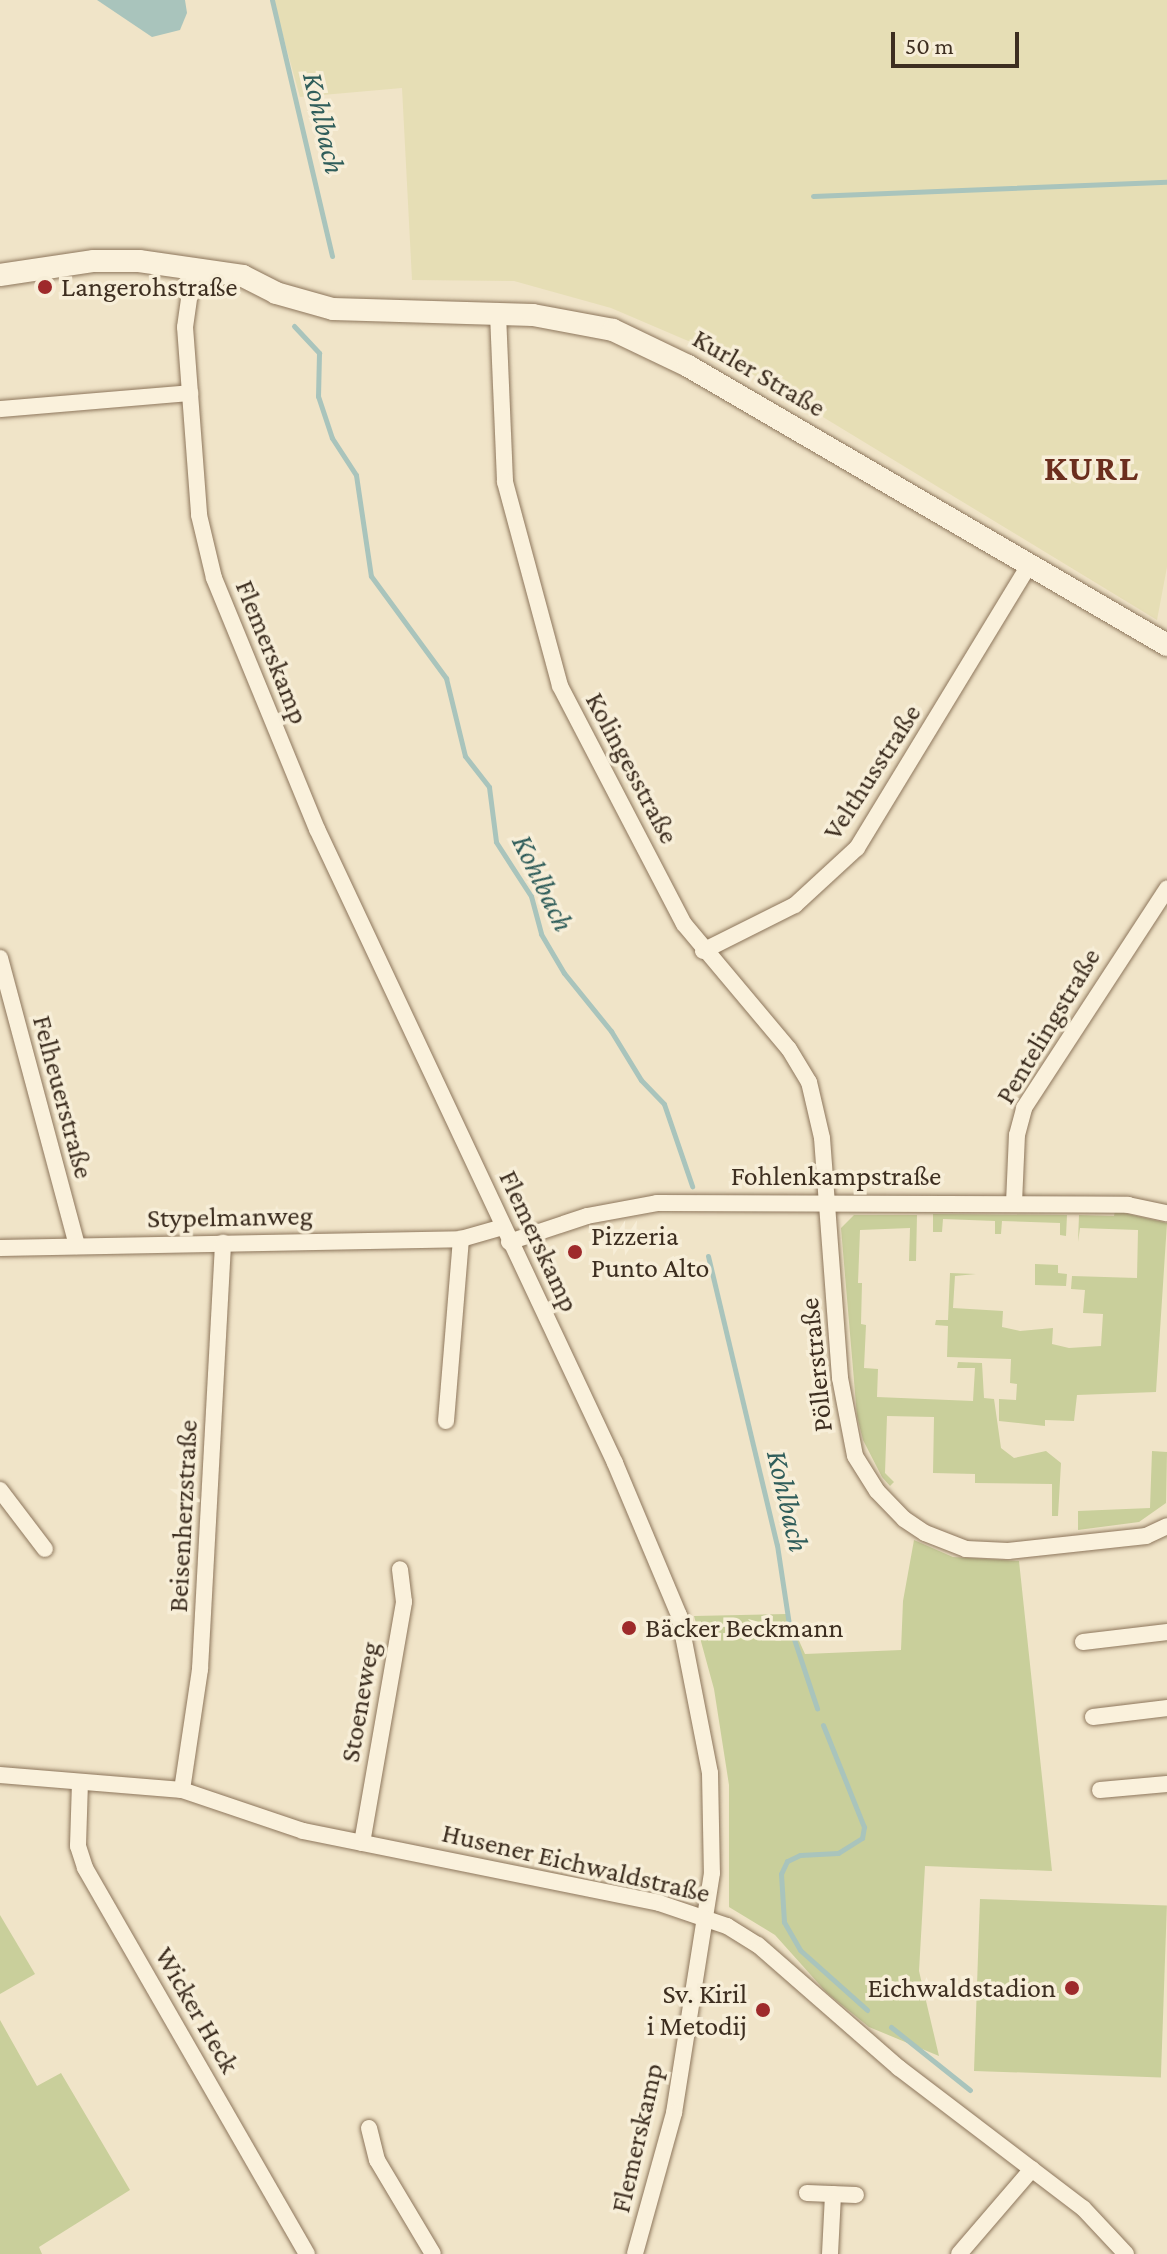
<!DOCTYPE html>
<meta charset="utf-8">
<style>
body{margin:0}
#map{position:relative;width:1167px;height:2254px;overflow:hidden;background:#f0e4c8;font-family:"Crimson Pro",serif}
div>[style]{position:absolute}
.farmland>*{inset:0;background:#e6deb5}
.green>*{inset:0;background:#c9cf9b;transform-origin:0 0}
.water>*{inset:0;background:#a9c4bc}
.stream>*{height:5px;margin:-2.5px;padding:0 2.5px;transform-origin:2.5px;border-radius:2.5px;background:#a9c4bc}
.roads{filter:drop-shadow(0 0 2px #8d765c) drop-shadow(0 0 2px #8d765c)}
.minor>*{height:16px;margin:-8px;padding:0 8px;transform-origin:8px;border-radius:8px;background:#faf1dc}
.secondary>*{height:22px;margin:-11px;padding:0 11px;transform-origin:11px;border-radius:11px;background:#faf1dc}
.dots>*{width:22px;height:22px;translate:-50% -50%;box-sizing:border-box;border:4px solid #f7eed8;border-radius:50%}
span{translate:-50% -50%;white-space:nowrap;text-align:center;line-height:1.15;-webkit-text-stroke:7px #f7eed8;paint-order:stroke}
.poi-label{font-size:28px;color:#3d2e20}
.left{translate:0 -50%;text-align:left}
.right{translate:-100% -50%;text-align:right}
.street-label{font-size:28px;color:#3d2e20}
.water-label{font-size:30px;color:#2f5d5a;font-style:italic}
.district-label{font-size:36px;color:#6b2e1e;font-weight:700;letter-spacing:2px}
.scale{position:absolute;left:891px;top:32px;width:128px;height:36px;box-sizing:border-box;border:4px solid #3d2e20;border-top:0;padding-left:10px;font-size:24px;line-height:28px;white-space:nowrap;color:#3d2e20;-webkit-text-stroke:6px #f7eed8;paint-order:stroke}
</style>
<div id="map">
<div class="farmland">
<div style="clip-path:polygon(273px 0,1167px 0,1167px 567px,1157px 620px,721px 355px,611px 308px,514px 281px,412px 280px,402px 88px,300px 97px)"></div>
</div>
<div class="green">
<div style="clip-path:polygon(1115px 1211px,1167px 1223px,1156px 1392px,1077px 1395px,1074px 1421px,1045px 1420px,1045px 1426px,999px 1421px,999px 1399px,1016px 1400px,1017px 1384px,1010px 1383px,1011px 1359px,947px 1357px,948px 1326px,935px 1325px,936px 1320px,948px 1320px,950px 1273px,976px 1274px,955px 1276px,953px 1308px,1003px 1311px,1002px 1327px,1020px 1331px,1053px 1328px,1052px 1344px,1069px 1348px,1101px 1346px,1103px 1314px,1083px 1313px,1085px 1290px,1071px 1289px,1072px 1276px,1137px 1278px,1138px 1230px,1080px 1228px,1078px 1242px,1079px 1215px,1114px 1216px)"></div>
<div style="clip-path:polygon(933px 1214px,1067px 1215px,1066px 1236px,1060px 1235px,1060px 1223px,1002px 1221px,1001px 1234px,995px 1234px,995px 1221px,943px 1219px,942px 1232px,933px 1232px)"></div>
<div style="clip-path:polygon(854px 1215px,917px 1215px,916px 1261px,909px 1261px,910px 1228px,860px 1230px,858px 1283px,862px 1283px,861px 1324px,866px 1325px,864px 1368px,878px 1369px,877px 1397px,973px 1401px,975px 1368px,957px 1368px,958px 1362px,982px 1363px,984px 1398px,994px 1399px,1001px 1448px,1014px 1458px,1046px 1451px,1061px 1463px,1058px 1516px,1052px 1516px,1052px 1484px,975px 1483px,975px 1474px,933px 1473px,934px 1417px,887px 1416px,885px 1473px,894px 1482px,890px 1486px,882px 1477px,863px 1440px,857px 1416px,841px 1228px)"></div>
<div style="clip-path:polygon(1035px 1264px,1058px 1265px,1058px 1273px,1067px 1274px,1066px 1286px,1035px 1285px)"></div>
<div style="clip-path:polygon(1152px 1451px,1167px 1452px,1166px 1503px,1139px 1522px,1078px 1530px,1078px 1511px,1150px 1508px)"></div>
<div style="clip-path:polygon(914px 1540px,953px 1557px,1019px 1561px,1052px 1871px,925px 1866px,919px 1971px,939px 2056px,869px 2027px,827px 1993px,775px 1935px,729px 1907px,729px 1785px,714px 1689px,694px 1616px,787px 1614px,805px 1654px,901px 1650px,903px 1601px)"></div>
<div style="left:980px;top:1899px;width:187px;height:172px;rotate:2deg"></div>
<div style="clip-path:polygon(0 1915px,35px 1974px,0 1994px)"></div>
<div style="clip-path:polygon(0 2020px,37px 2086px,61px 2073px,130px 2190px,39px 2247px,42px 2254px,0 2254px)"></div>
</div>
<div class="water">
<div style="clip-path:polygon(97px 0,185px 0,187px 13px,180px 30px,152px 37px)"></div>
</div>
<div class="stream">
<div style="left:272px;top:0;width:263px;rotate:76.8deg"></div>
<div style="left:813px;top:196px;width:354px;rotate:-2.3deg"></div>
<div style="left:294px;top:326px;width:37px;rotate:47deg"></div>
<div style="left:319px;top:353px;width:43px;rotate:91.3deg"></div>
<div style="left:318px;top:396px;width:44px;rotate:71.6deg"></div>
<div style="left:332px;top:438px;width:44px;rotate:57deg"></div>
<div style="left:356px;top:475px;width:102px;rotate:81.6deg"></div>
<div style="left:371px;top:576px;width:127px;rotate:53.7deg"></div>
<div style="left:446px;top:678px;width:80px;rotate:76.3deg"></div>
<div style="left:465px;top:756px;width:39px;rotate:52deg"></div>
<div style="left:489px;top:787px;width:55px;rotate:82.7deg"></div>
<div style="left:496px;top:842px;width:64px;rotate:57.1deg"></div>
<div style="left:531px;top:896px;width:39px;rotate:75deg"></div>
<div style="left:541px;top:934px;width:45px;rotate:59.5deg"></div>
<div style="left:564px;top:973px;width:75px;rotate:51deg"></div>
<div style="left:611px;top:1031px;width:57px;rotate:58.5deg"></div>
<div style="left:641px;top:1080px;width:33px;rotate:46deg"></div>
<div style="left:664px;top:1104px;width:87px;rotate:71.1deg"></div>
<div style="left:708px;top:1256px;width:297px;rotate:76.6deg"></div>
<div style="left:777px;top:1545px;width:80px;rotate:81.4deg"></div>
<div style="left:789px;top:1624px;width:89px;rotate:71.6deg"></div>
<div style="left:823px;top:1725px;width:110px;rotate:68.1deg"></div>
<div style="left:864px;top:1827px;width:11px;rotate:100deg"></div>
<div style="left:862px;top:1838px;width:28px;rotate:148deg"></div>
<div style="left:838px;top:1853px;width:38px;rotate:177deg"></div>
<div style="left:800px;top:1855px;width:14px;rotate:155deg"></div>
<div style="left:787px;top:1861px;width:14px;rotate:115deg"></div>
<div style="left:781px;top:1874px;width:48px;rotate:86.4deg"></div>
<div style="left:784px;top:1922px;width:32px;rotate:60deg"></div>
<div style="left:800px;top:1950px;width:90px;rotate:41.8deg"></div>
<div style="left:891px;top:2027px;width:101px;rotate:38.6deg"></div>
</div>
<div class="roads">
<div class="minor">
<div style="left:193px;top:271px;width:57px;rotate:98.1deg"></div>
<div style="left:185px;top:327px;width:189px;rotate:85.7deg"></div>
<div style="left:199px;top:515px;width:65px;rotate:76.6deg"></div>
<div style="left:214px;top:578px;width:271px;rotate:67.7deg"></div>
<div style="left:317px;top:829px;width:701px;rotate:64.82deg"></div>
<div style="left:615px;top:1463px;width:165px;rotate:67.2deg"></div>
<div style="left:679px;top:1615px;width:161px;rotate:78.9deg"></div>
<div style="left:710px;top:1773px;width:100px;rotate:88.9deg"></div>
<div style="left:712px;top:1873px;width:243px;rotate:99deg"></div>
<div style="left:674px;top:2113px;width:146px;rotate:105.5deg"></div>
<div style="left:498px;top:314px;width:168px;rotate:87.6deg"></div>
<div style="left:505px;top:482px;width:211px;rotate:74.9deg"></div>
<div style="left:560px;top:686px;width:268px;rotate:62.5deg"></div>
<div style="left:684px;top:924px;width:163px;rotate:50deg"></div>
<div style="left:789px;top:1049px;width:39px;rotate:59deg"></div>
<div style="left:809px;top:1082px;width:57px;rotate:76.9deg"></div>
<div style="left:822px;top:1138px;width:241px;rotate:85.7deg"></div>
<div style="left:840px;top:1378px;width:79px;rotate:79.1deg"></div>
<div style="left:855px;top:1456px;width:41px;rotate:57.8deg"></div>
<div style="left:877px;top:1491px;width:39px;rotate:46deg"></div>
<div style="left:904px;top:1519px;width:25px;rotate:34deg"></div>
<div style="left:925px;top:1533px;width:44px;rotate:21.3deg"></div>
<div style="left:966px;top:1549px;width:42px;rotate:2.7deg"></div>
<div style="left:1008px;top:1551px;width:139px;rotate:-6.2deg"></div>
<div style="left:1146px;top:1536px;width:23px;rotate:-25deg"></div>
<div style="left:0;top:409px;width:191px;rotate:-4.8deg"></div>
<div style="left:703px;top:951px;width:103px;rotate:-26.6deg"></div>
<div style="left:795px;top:905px;width:84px;rotate:-42.6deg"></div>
<div style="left:857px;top:848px;width:331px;rotate:-58.7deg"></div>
<div style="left:0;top:958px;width:298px;rotate:75deg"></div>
<div style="left:1014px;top:1203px;width:68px;rotate:-87.5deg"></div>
<div style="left:1017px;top:1135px;width:28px;rotate:-75deg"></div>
<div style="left:1024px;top:1108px;width:262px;rotate:-56.9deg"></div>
<div style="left:509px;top:1242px;width:82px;rotate:-18.4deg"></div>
<div style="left:587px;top:1216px;width:71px;rotate:-10.5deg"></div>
<div style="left:657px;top:1203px;width:471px;rotate:0.2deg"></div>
<div style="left:1128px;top:1205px;width:40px;rotate:12deg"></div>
<div style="left:0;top:1248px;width:461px;rotate:-1.1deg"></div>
<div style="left:461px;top:1239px;width:44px;rotate:-15.9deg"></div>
<div style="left:446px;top:1421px;width:183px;rotate:-85.3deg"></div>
<div style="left:0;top:1490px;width:74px;rotate:52.7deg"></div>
<div style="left:1083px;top:1642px;width:85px;rotate:-6.8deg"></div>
<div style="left:1093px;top:1717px;width:75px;rotate:-6.9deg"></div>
<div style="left:0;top:1775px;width:183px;rotate:4.7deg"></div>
<div style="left:182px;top:1790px;width:128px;rotate:18.7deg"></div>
<div style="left:303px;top:1831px;width:363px;rotate:11.4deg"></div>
<div style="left:659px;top:1903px;width:72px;rotate:18.7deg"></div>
<div style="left:727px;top:1926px;width:36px;rotate:32deg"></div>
<div style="left:758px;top:1945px;width:187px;rotate:41.1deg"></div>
<div style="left:899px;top:2068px;width:231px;rotate:37.3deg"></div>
<div style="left:1083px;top:2208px;width:63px;rotate:46.9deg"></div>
<div style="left:80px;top:1782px;width:64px;rotate:91.8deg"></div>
<div style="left:78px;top:1846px;width:23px;rotate:72deg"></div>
<div style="left:85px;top:1868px;width:445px;rotate:60.1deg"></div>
<div style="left:182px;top:1790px;width:122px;rotate:-81.5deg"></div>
<div style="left:200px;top:1669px;width:427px;rotate:-86.9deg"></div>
<div style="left:1100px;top:1790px;width:67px;rotate:-5.1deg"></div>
<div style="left:362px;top:1843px;width:245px;rotate:-80.1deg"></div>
<div style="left:404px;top:1602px;width:33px;rotate:-97deg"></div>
<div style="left:369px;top:2128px;width:33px;rotate:76deg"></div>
<div style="left:377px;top:2160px;width:109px;rotate:59.2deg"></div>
<div style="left:807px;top:2193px;width:49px;rotate:2.3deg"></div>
<div style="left:830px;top:2254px;width:60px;rotate:-87.1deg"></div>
<div style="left:959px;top:2254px;width:112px;rotate:-49.3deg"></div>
</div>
<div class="secondary">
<div style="left:0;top:275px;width:95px;rotate:-8.5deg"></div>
<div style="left:94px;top:261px;width:45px"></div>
<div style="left:139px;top:261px;width:105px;rotate:8.2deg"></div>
<div style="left:243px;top:276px;width:37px;rotate:27deg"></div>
<div style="left:276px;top:293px;width:59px;rotate:15.7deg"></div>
<div style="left:333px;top:309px;width:200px;rotate:1.7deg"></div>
<div style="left:533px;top:315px;width:81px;rotate:10.6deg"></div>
<div style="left:613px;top:330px;width:83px;rotate:25.6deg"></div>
<div style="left:688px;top:366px;width:554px;rotate:30.22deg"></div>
</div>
</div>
<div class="dots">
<div style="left:45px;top:287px;background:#9e2a2b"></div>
<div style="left:575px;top:1252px;background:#9e2a2b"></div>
<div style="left:629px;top:1628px;background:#9e2a2b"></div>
<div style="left:1072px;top:1988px;background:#9e2a2b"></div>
<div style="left:763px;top:2010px;background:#9e2a2b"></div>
</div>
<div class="poi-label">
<span class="left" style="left:61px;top:287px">Langerohstraße</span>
<span class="left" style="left:591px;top:1252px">Pizzeria<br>Punto Alto</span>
<span class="left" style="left:645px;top:1628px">Bäcker Beckmann</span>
<span class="right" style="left:1056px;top:1988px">Eichwaldstadion</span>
<span class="right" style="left:747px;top:2010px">Sv. Kiril<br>i Metodij</span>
</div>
<div class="street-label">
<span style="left:759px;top:373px;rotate:30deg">Kurler Straße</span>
<span style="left:272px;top:652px;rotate:68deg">Flemerskamp</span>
<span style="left:632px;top:768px;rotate:62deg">Kolingesstraße</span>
<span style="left:872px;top:772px;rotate:-57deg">Velthusstraße</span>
<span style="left:1048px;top:1026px;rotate:-59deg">Pentelingstraße</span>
<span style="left:63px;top:1097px;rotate:75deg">Felheuerstraße</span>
<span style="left:836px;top:1176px">Fohlenkampstraße</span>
<span style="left:230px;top:1217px;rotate:-1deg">Stypelmanweg</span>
<span style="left:539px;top:1241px;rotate:65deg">Flemerskamp</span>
<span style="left:816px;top:1365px;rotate:-96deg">Pöllerstraße</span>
<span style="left:183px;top:1516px;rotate:-87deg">Beisenherzstraße</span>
<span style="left:360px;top:1702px;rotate:-80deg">Stoeneweg</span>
<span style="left:576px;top:1863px;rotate:13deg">Husener Eichwaldstraße</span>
<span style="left:197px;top:2010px;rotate:60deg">Wicker Heck</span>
<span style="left:637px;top:2138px;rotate:-77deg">Flemerskamp</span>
</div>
<div class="water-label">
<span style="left:324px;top:123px;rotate:77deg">Kohlbach</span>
<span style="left:543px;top:883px;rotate:64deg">Kohlbach</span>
<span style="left:788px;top:1501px;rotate:77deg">Kohlbach</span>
</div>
<div class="district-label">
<span style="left:1092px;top:469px">KURL</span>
</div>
<div class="scale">50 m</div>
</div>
